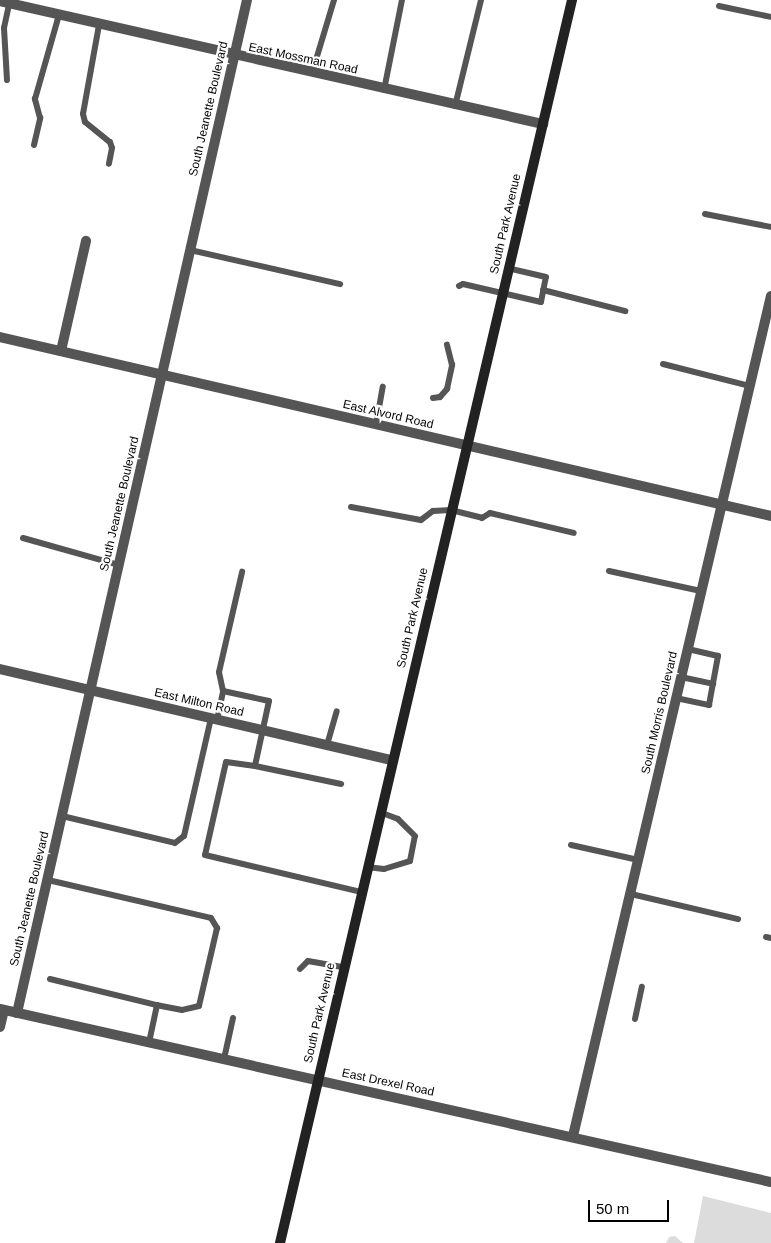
<!DOCTYPE html>
<style>
body{margin:0}
#map{position:relative;width:771px;height:1243px;overflow:hidden;background:#fff;font-family:Arial,sans-serif}
div>[style]{position:absolute}
.green>*{inset:0;background:#dcdcdc}
.service>*{height:6px;margin:-3px;padding:0 3px;transform-origin:3px;border-radius:3px;background:#555}
.minor>*{height:10px;margin:-5px;padding:0 5px;transform-origin:5px;border-radius:5px;background:#555}
.tertiary>*{height:10px;margin:-5px;padding:0 5px;transform-origin:5px;border-radius:5px;background:#555}
.secondary>*{height:10px;margin:-5px;padding:0 5px;transform-origin:5px;border-radius:5px;background:#222}
span{translate:-50% -50%;white-space:nowrap;text-align:center;line-height:1.15;-webkit-text-stroke:4.5px #fff;paint-order:stroke}
.street-label{font-size:12px;color:#000}
.scale{position:absolute;left:588px;top:1200px;width:81px;height:22px;box-sizing:border-box;border:2px solid #000;border-top:0;padding-left:6px;font-size:15px;line-height:18px;white-space:nowrap;color:#000;-webkit-text-stroke:4px #fff;paint-order:stroke}
</style>
<div id="map">
<div class="green">
<div style="clip-path:polygon(703px 1196px,771px 1213px,771px 1243px,694px 1243px)"></div>
<div style="clip-path:polygon(675px 1236px,683px 1243px,666px 1243px,669px 1237px)"></div>
</div>
<div class="service">
<div style="left:719px;top:6px;width:53px;rotate:11.9deg"></div>
<div style="left:99px;top:25px;width:90px;rotate:100.2deg"></div>
<div style="left:83px;top:114px;width:8px;rotate:76deg"></div>
<div style="left:85px;top:122px;width:32px;rotate:39deg"></div>
<div style="left:110px;top:142px;width:6px;rotate:72deg"></div>
<div style="left:112px;top:148px;width:16px;rotate:101deg"></div>
<div style="left:312px;top:73px;width:76px;rotate:-73.2deg"></div>
<div style="left:7px;top:80px;width:52px;rotate:-93.3deg"></div>
<div style="left:4px;top:28px;width:25px;rotate:-78deg"></div>
<div style="left:384px;top:90px;width:92px;rotate:-78.7deg"></div>
<div style="left:455px;top:106px;width:109px;rotate:-76.2deg"></div>
<div style="left:34px;top:145px;width:28px;rotate:-77deg"></div>
<div style="left:40px;top:118px;width:20px;rotate:-105deg"></div>
<div style="left:35px;top:99px;width:87px;rotate:-74.1deg"></div>
<div style="left:705px;top:214px;width:67px;rotate:11.1deg"></div>
<div style="left:190px;top:250px;width:154px;rotate:12.8deg"></div>
<div style="left:459px;top:286px;width:4px;rotate:-27deg"></div>
<div style="left:463px;top:284px;width:80px;rotate:13deg"></div>
<div style="left:541px;top:302px;width:25px;rotate:-79deg"></div>
<div style="left:546px;top:277px;width:39px;rotate:-167deg"></div>
<div style="left:543px;top:290px;width:85px;rotate:14.4deg"></div>
<div style="left:663px;top:364px;width:90px;rotate:14.2deg"></div>
<div style="left:433px;top:398px;width:7px;rotate:-8deg"></div>
<div style="left:440px;top:397px;width:11px;rotate:-49deg"></div>
<div style="left:447px;top:389px;width:25px;rotate:-78deg"></div>
<div style="left:452px;top:365px;width:21px;rotate:-104deg"></div>
<div style="left:376px;top:425px;width:39px;rotate:-80deg"></div>
<div style="left:351px;top:507px;width:71px;rotate:10.5deg"></div>
<div style="left:421px;top:520px;width:15px;rotate:-37deg"></div>
<div style="left:433px;top:511px;width:18px;rotate:-3deg"></div>
<div style="left:451px;top:510px;width:32px;rotate:14deg"></div>
<div style="left:482px;top:518px;width:9px;rotate:-32deg"></div>
<div style="left:490px;top:513px;width:86px;rotate:13.4deg"></div>
<div style="left:23px;top:538px;width:100px;rotate:15.7deg"></div>
<div style="left:609px;top:571px;width:94px;rotate:12.3deg"></div>
<div style="left:681px;top:677px;width:33px;rotate:12deg"></div>
<div style="left:223px;top:691px;width:19px;rotate:-102deg"></div>
<div style="left:219px;top:672px;width:103px;rotate:-77deg"></div>
<div style="left:676px;top:698px;width:34px;rotate:12deg"></div>
<div style="left:709px;top:705px;width:50px;rotate:-79.6deg"></div>
<div style="left:718px;top:656px;width:31px;rotate:-167deg"></div>
<div style="left:217px;top:720px;width:30px;rotate:-78deg"></div>
<div style="left:223px;top:691px;width:47px;rotate:12.3deg"></div>
<div style="left:269px;top:701px;width:66px;rotate:102.2deg"></div>
<div style="left:255px;top:766px;width:29px;rotate:-172deg"></div>
<div style="left:226px;top:762px;width:95px;rotate:102.7deg"></div>
<div style="left:205px;top:855px;width:160px;rotate:13.3deg"></div>
<div style="left:327px;top:745px;width:35px;rotate:-74deg"></div>
<div style="left:255px;top:766px;width:88px;rotate:11.8deg"></div>
<div style="left:62px;top:816px;width:116px;rotate:13.4deg"></div>
<div style="left:175px;top:843px;width:11px;rotate:-38deg"></div>
<div style="left:184px;top:836px;width:121px;rotate:-77.1deg"></div>
<div style="left:571px;top:845px;width:69px;rotate:12.6deg"></div>
<div style="left:367px;top:867px;width:17px;rotate:7deg"></div>
<div style="left:384px;top:869px;width:27px;rotate:-17deg"></div>
<div style="left:410px;top:861px;width:25px;rotate:-79deg"></div>
<div style="left:415px;top:836px;width:24px;rotate:-135deg"></div>
<div style="left:398px;top:819px;width:19px;rotate:-159deg"></div>
<div style="left:48px;top:880px;width:167px;rotate:13.1deg"></div>
<div style="left:211px;top:918px;width:12px;rotate:59deg"></div>
<div style="left:217px;top:928px;width:80px;rotate:103deg"></div>
<div style="left:199px;top:1006px;width:17px;rotate:167deg"></div>
<div style="left:182px;top:1010px;width:25px;rotate:-169deg"></div>
<div style="left:157px;top:1005px;width:39px;rotate:102deg"></div>
<div style="left:631px;top:894px;width:110px;rotate:13.2deg"></div>
<div style="left:766px;top:937px;width:5px;rotate:11deg"></div>
<div style="left:300px;top:969px;width:11px;rotate:-45deg"></div>
<div style="left:308px;top:961px;width:36px;rotate:10deg"></div>
<div style="left:50px;top:979px;width:110px;rotate:13.7deg"></div>
<div style="left:635px;top:1019px;width:33px;rotate:-78deg"></div>
<div style="left:224px;top:1059px;width:42px;rotate:-77.6deg"></div>
</div>
<div class="minor">
<div style="left:0;top:1px;width:557px;rotate:12.76deg"></div>
<div style="left:0;top:337px;width:792px;rotate:13.07deg"></div>
<div style="left:61px;top:351px;width:113px;rotate:-77.2deg"></div>
<div style="left:0;top:669px;width:402px;rotate:13.1deg"></div>
<div style="left:17px;top:1013px;width:1039px;rotate:-77.21deg"></div>
<div style="left:0;top:1027px;width:17px;rotate:-77deg"></div>
<div style="left:573px;top:1136px;width:863px;rotate:-76.74deg"></div>
</div>
<div class="tertiary">
<div style="left:0;top:1009px;width:790px;rotate:12.65deg"></div>
</div>
<div class="secondary">
<div style="left:280px;top:1243px;width:1277px;rotate:-76.78deg"></div>
</div>
<div class="street-label">
<span style="left:303px;top:59px;rotate:12deg">East Mossman Road</span>
<span style="left:209px;top:109px;rotate:-77deg">South Jeanette Boulevard</span>
<span style="left:506px;top:224px;rotate:-77deg">South Park Avenue</span>
<span style="left:388px;top:415px;rotate:13deg">East Alvord Road</span>
<span style="left:120px;top:504px;rotate:-77deg">South Jeanette Boulevard</span>
<span style="left:413px;top:618px;rotate:-77deg">South Park Avenue</span>
<span style="left:199px;top:703px;rotate:13deg">East Milton Road</span>
<span style="left:660px;top:713px;rotate:-77deg">South Morris Boulevard</span>
<span style="left:30px;top:899px;rotate:-77deg">South Jeanette Boulevard</span>
<span style="left:320px;top:1013px;rotate:-77deg">South Park Avenue</span>
<span style="left:388px;top:1083px;rotate:12deg">East Drexel Road</span>
</div>
<div class="scale">50 m</div>
</div>
